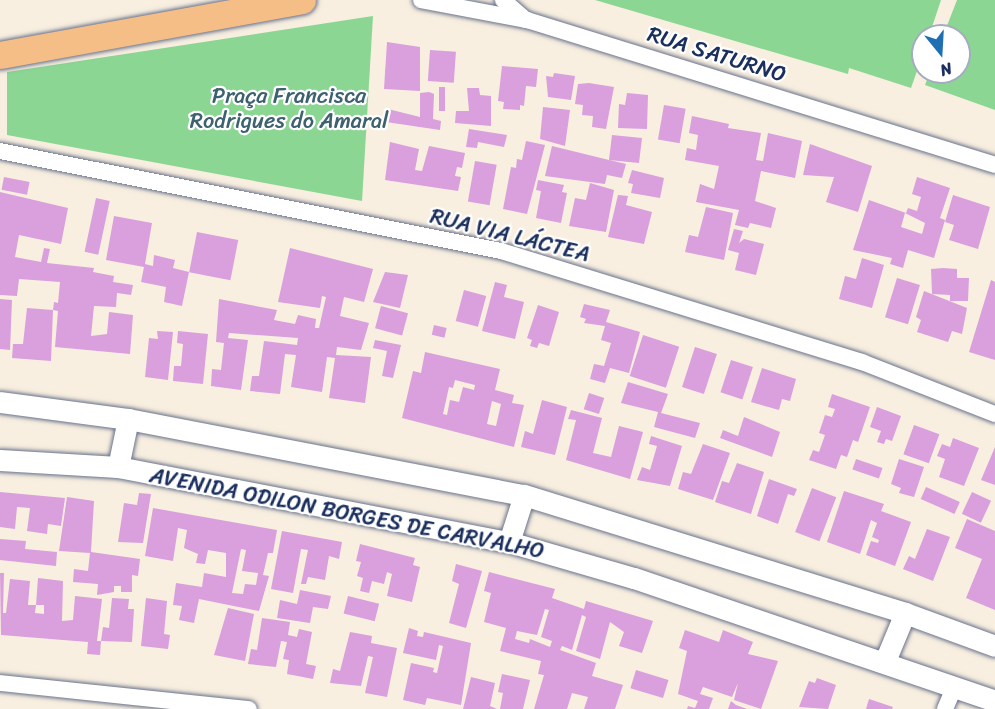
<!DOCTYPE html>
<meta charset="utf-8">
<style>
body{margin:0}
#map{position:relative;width:995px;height:709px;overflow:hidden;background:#f8efe0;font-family:Sriracha,sans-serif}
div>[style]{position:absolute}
.green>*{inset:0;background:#8bd693}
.building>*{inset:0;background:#da9fdd;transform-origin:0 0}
.roads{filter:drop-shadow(0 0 2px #68728c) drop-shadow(0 0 2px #68728c)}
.minor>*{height:16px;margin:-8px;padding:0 8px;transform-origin:8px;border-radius:8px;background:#fff}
.tertiary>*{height:21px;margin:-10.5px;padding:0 10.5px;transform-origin:10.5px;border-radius:10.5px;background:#fff}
.primary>*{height:27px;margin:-13.5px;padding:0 13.5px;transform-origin:13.5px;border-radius:13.5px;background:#f6be87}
span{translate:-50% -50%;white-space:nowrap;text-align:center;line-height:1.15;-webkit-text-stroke:4.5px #fff;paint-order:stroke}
.street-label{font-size:22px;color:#1b2f5e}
.park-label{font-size:22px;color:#3d616e}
.north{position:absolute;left:911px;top:24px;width:60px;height:60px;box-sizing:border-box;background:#fff;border:2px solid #a4acbf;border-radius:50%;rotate:162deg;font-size:16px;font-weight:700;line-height:24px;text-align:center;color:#1b2f5e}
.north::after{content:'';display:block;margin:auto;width:21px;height:27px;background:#1f6fb2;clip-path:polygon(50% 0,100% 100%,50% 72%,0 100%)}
</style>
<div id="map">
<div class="green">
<div style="clip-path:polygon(595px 0,941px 0,929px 36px,923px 36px,923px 54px,911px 88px,849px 68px,848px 74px)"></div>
<div style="clip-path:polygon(957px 0,995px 0,995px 110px,925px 85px,930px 72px,959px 72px,959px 36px,943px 36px)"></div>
<div style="clip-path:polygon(373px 16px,362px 201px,7px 135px,7px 72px)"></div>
</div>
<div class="building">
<div style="clip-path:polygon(387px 42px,420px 47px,420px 91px,384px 89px)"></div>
<div style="left:430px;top:50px;width:26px;height:31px;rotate:4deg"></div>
<div style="clip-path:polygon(502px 66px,538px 69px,536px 87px,526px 86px,524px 106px,520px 105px,520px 110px,503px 109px,504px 102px,498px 101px)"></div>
<div style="clip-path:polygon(554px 73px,575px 76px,571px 100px,548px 97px,546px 76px,553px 77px)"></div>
<div style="clip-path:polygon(589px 83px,614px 87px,606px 129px,592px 127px,593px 116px,582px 115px,583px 105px,575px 104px,578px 84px)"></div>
<div style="left:439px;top:87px;width:6px;height:24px"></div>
<div style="clip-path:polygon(467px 88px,479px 88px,480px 95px,491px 96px,491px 126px,455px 123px,456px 111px,469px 111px)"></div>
<div style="clip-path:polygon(429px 92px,434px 94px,433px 119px,441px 121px,440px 130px,386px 122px,388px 109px,420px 117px,420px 93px)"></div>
<div style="clip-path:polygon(627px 93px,648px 95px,647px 129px,618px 128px,619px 104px,625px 105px)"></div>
<div style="left:664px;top:105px;width:22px;height:35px;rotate:10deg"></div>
<div style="clip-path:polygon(543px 107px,570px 110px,565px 146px,540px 139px)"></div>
<div style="clip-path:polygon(692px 116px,729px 124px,728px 128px,761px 133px,756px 160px,763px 161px,768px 133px,802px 141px,795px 178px,761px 171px,755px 201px,776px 208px,771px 228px,750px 223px,748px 228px,735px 225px,739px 210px,696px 202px,700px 184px,714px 189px,719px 166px,685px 160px,687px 148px,696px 150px,698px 135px,689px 133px)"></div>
<div style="clip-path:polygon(469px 129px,507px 135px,504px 147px,478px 142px,477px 148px,466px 147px)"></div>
<div style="clip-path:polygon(612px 135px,642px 138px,639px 163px,609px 160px,626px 164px,622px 178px,607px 175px,605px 184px,545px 176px,552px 146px,609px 160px)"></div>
<div style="clip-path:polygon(526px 141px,545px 145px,527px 214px,503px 209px,511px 167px,516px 168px,517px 159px,522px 160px)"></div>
<div style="clip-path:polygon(390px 142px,419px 149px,415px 170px,422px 171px,429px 146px,465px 153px,462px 168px,457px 167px,455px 176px,461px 177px,458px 191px,385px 180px)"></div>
<div style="clip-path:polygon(810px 144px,872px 166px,858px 212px,826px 202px,834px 177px,803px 175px)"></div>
<div style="left:475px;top:161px;width:22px;height:41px;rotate:10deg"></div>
<div style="clip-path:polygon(632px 170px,664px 178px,660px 198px,631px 193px,633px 184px,628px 183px)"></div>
<div style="left:4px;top:177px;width:26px;height:13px;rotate:11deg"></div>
<div style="clip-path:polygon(evenodd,917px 177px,950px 188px,940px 218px,945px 220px,934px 258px,908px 250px,903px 268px,890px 264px,892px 258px,853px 250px,869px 200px,906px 213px,908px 208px,917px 211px,921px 197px,912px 194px,917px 177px,905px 213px,925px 223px,922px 234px,901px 227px,905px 213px)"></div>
<div style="clip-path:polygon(538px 180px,564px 185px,562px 192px,567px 193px,561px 223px,536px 218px,541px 191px,536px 190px)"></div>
<div style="clip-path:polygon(590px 183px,614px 190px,606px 232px,569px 226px,575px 198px,586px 200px)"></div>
<div style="clip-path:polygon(0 192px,68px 208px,61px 244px,19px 235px,15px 257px,41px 262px,44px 248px,50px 249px,47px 263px,94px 268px,93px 272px,114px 276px,113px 282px,133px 285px,131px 295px,117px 293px,116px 307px,94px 306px,91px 336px,107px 334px,109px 312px,133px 315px,130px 354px,55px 347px,58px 311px,53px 310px,54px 302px,58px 303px,60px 282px,19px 279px,17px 296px,0 295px)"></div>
<div style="clip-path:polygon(618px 195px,628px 196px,626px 205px,652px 212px,644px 244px,608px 237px)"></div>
<div style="clip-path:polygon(953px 195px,990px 207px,978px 249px,949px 240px,954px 225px,945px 222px)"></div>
<div style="left:96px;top:198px;width:14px;height:55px;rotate:12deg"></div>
<div style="clip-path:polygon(706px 207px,733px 213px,724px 260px,685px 252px,689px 235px,698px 237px)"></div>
<div style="clip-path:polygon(114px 216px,152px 223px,145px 264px,153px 266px,154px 255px,175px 260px,173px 268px,189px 272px,182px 306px,164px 302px,166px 287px,141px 282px,144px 267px,106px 260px)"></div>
<div style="clip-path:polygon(734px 229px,743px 231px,739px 243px,744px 239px,764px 244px,756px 275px,735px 270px,739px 253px,728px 250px)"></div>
<div style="left:197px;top:232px;width:42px;height:41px;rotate:11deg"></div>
<div style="clip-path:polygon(290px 248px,373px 269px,364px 302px,344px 297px,340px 316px,369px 323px,361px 350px,337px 347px,336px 355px,371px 357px,365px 403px,329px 398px,335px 358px,327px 357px,322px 392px,291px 387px,296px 355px,285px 354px,280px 394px,250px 391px,252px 376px,259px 376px,264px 341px,297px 345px,298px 338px,229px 333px,228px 338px,248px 340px,241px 390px,211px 386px,212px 369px,221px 370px,224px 343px,216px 342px,219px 299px,277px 310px,274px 320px,295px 324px,298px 315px,316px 319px,315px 328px,319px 328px,326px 297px,322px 296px,320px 308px,278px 302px)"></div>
<div style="clip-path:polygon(862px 258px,884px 265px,872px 308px,839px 299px,845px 276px,856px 279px)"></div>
<div style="clip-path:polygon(943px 268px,957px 269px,957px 278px,969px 278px,968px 301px,950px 301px,950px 295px,932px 294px,931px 269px)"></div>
<div style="clip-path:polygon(385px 272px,408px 275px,400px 308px,373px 302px)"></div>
<div style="left:897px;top:278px;width:24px;height:41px;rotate:17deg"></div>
<div style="clip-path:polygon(991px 280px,995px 282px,995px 360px,969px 352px)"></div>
<div style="clip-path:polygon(495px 282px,507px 285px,504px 297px,524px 302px,515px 339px,482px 331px)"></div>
<div style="left:464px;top:290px;width:23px;height:32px;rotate:15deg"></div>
<div style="clip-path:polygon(924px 291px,967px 308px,962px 334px,952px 331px,948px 342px,917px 332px,921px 320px,916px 317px)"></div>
<div style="clip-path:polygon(0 299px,12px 300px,10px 350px,0 349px)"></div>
<div style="clip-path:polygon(584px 304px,610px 310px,606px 322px,640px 332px,629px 373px,610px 368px,605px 383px,590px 379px,594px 364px,604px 366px,611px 343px,601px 340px,605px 326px,584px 323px,586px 319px,580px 317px)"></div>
<div style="clip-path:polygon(538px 305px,559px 312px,549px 346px,539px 343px,537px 348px,530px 346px,532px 340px,527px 338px)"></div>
<div style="left:381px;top:306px;width:28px;height:23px;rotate:15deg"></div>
<div style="clip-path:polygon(27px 308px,53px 310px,51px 361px,12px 358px,13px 344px,23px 344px)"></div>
<div style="left:434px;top:325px;width:13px;height:10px;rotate:13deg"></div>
<div style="clip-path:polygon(157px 331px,173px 332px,168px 380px,145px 377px,149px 338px,158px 339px)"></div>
<div style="clip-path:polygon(178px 331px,208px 334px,203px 384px,173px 381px,174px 366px,181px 366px,183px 344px,177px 343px)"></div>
<div style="left:643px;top:335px;width:38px;height:43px;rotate:18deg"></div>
<div style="clip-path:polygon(375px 340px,401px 345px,393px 378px,382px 376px,387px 351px,373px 348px)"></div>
<div style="left:695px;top:347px;width:23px;height:42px;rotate:18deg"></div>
<div style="clip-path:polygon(evenodd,425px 352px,500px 369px,495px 390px,514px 395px,512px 403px,524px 405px,514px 447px,402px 418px,413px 371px,421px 373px,425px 352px,455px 380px,475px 385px,474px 390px,463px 387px,459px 402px,450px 400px,447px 415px,443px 414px,449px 387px,453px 388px,455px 380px,425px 352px,492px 401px,501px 404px,496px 426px,487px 424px,492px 401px)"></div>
<div style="left:731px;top:360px;width:23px;height:34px;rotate:18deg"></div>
<div style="clip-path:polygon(762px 368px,796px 379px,790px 401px,782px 399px,779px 410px,751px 402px)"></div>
<div style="clip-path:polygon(628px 382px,668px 394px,661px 413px,700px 423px,695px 438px,654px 427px,658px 412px,621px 403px)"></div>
<div style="left:589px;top:393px;width:16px;height:17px;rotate:18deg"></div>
<div style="clip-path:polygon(832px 394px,870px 407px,858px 442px,853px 440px,847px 457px,841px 455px,836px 469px,809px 460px,813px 450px,819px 452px,825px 435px,819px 433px,825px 415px,832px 417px,835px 409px,828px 407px)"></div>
<div style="clip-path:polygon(542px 400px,567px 407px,555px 455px,521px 447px,525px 431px,533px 434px)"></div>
<div style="clip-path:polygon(877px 407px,901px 416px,892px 441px,886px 439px,884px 444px,877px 442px,881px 431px,870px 427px)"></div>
<div style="clip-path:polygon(571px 410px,602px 418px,593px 453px,611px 457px,619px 426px,643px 432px,630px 479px,566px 460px,576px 420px,568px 419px)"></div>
<div style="clip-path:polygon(744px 417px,780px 432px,772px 457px,720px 438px,723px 430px,738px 436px)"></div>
<div style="left:914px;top:425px;width:27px;height:31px;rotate:20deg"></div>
<div style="clip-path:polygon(651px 436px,682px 446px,670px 486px,637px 480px,642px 467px,650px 470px,657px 446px,649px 444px)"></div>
<div style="clip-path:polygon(953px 438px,979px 448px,964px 486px,939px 477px,945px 459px,937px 456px,942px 444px,950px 447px)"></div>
<div style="clip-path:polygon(703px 444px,730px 453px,713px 500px,678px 489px,683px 472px,691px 474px)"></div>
<div style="clip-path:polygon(995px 447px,995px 485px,981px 480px)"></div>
<div style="left:856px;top:459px;width:28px;height:11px;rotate:19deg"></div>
<div style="clip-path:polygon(899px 459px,924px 467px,914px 497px,899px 493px,901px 488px,891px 484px)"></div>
<div style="clip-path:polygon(737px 463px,764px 472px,751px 514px,715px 502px,722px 481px,729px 483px)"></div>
<div style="clip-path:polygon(769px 479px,797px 489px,794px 496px,788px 494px,778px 524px,757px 516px)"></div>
<div style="left:926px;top:487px;width:37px;height:13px;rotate:24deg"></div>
<div style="left:812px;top:488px;width:26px;height:47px;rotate:21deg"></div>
<div style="clip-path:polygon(844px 491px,884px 504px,881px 511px,911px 522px,895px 566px,866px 555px,871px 541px,878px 543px,879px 540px,872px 537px,877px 523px,871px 520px,860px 554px,827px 542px)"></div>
<div style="clip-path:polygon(0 492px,65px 498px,61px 526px,48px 524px,47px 534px,27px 531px,30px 508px,17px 507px,15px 529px,0 527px)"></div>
<div style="left:972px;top:492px;width:21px;height:24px;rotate:25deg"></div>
<div style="clip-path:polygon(139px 493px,151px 494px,143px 543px,118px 542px,124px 503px,137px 505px)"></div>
<div style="clip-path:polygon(67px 497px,94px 501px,91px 552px,140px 559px,138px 576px,132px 575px,132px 592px,121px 592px,121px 586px,114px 586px,114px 592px,97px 595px,98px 584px,73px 582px,74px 569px,88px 571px,90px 553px,59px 551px)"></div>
<div style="clip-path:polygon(evenodd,153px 508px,277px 530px,273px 553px,268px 553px,263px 575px,269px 576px,259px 611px,199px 599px,194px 623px,179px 620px,182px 606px,173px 605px,176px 583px,202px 587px,204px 573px,226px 577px,226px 553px,208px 550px,205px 564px,196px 563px,198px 554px,184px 548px,187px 530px,178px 528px,173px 561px,145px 556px,153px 508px,241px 549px,246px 550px,242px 571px,258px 573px,256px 585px,245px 584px,243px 594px,232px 593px,241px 549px)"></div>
<div style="clip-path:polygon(967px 519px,995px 531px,995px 610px,966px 598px,982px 559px,955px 548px)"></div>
<div style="clip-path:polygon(927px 529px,950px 537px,933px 581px,903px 569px,909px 556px,915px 559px)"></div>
<div style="clip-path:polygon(282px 531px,342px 542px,339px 559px,329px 556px,325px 580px,308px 577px,306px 584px,301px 584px,308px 550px,301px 549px,293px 593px,271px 589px)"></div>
<div style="clip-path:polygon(0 539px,26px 541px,25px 549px,57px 552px,56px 566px,0 560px)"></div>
<div style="clip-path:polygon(360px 544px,415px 558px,413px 565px,420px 567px,412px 602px,387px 596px,392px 574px,387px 572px,384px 584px,372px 581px,369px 593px,360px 591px,363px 578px,357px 576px,361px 562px,356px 561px)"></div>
<div style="clip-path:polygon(456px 564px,482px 571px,466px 628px,449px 623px,459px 584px,452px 581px)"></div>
<div style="clip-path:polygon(evenodd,489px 572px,555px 589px,552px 598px,584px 609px,586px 601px,653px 621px,642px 653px,619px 646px,624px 632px,610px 622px,600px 659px,576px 651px,586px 617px,582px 615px,572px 650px,562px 646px,560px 650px,596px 663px,592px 676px,623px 685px,615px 709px,584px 709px,588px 697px,572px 693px,567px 709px,534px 709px,544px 675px,538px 674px,541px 661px,500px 651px,506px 628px,484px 622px,491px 593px,484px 591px,489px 572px,545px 609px,549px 610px,541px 637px,552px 641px,550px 647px,530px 639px,529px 643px,515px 639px,517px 631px,537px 635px,545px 609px)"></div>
<div style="clip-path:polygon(0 573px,4px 573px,3px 613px,6px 613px,10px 579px,30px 581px,28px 605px,36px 605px,35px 613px,44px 614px,44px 605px,36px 605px,38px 578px,63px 581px,62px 621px,73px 620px,75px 596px,102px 599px,97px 641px,101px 641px,103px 627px,109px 628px,112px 598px,129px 599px,128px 609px,134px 609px,132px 642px,101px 641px,100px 655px,87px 654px,88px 642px,1px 635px)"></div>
<div style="clip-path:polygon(300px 590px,331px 596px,328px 609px,313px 607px,310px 623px,277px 618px,280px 600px,297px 604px)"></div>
<div style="left:348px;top:596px;width:32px;height:18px;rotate:14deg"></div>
<div style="clip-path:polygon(146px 598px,167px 601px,164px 634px,170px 635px,168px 649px,141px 646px)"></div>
<div style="clip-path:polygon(228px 608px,254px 614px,245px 661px,214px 655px)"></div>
<div style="clip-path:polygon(262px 618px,290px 622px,288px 635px,297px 637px,299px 629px,312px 632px,306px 664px,316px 666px,313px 679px,287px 674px,289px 660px,283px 659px,287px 642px,281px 641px,276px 667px,248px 664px,251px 649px,257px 650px)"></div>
<div style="clip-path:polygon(409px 628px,418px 631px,417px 636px,423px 637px,424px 632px,471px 643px,461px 705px,427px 698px,425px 705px,403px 700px,411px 663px,434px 668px,433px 672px,437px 673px,443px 646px,439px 645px,436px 660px,403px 653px)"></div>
<div style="clip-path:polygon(685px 630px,719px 642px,723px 630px,753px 642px,748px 654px,778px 661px,761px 709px,734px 700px,738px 683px,732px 697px,703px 687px,700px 694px,713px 698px,709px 709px,687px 709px,688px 706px,695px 708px,698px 701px,678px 694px,687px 651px,679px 648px)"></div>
<div style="clip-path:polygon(350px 632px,372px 636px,371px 643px,397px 648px,387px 697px,365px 693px,373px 657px,368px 656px,361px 686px,330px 683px,333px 669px,340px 671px)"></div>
<div style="left:636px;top:670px;width:34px;height:19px;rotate:17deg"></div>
<div style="clip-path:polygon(502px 674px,530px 680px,523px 709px,500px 709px,503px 693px,498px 692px)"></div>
<div style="clip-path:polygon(471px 677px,495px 683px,490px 706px,497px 709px,463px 709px)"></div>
<div style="clip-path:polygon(817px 678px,836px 685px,828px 709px,799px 707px,809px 681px,815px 683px)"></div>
<div style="clip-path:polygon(869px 699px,893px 707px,892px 709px,866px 709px)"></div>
<div style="clip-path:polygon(731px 701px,736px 705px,747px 709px,728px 709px)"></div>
</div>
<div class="roads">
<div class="minor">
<div style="left:421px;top:0;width:108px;rotate:10.7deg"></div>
<div style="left:527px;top:20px;width:490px;rotate:17.2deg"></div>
<div style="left:503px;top:0;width:30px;rotate:41deg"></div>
<div style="left:0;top:151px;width:511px;rotate:11.29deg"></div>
<div style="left:501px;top:251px;width:378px;rotate:17.1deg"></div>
<div style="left:862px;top:362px;width:143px;rotate:21.4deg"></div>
<div style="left:0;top:683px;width:250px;rotate:6deg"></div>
<div style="left:945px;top:709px;width:25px;rotate:-67deg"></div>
</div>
<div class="tertiary">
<div style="left:0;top:402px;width:129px;rotate:7.6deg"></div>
<div style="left:128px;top:419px;width:403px;rotate:10.9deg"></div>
<div style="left:524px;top:495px;width:399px;rotate:17.2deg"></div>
<div style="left:905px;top:613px;width:96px;rotate:20.1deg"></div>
<div style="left:0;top:460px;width:118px;rotate:3.4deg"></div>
<div style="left:118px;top:467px;width:398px;rotate:10.9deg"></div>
<div style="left:509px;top:542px;width:130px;rotate:16.1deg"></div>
<div style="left:634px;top:578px;width:381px;rotate:18.8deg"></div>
<div style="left:118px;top:467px;width:49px;rotate:-78.2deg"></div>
<div style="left:509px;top:542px;width:49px;rotate:-72.3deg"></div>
<div style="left:885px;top:661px;width:52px;rotate:-67.4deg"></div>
</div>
<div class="primary">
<div style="left:0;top:55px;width:307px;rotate:-10.3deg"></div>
</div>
</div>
<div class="street-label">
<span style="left:717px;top:54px;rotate:17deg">RUA SATURNO</span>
<span style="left:510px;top:235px;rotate:14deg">RUA VIA LÁCTEA</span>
<span style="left:347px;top:513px;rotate:11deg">AVENIDA ODILON BORGES DE CARVALHO</span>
</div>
<div class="park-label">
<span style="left:289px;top:108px">Praça Francisca<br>Rodrigues do Amaral</span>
</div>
<div class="north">N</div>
</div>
